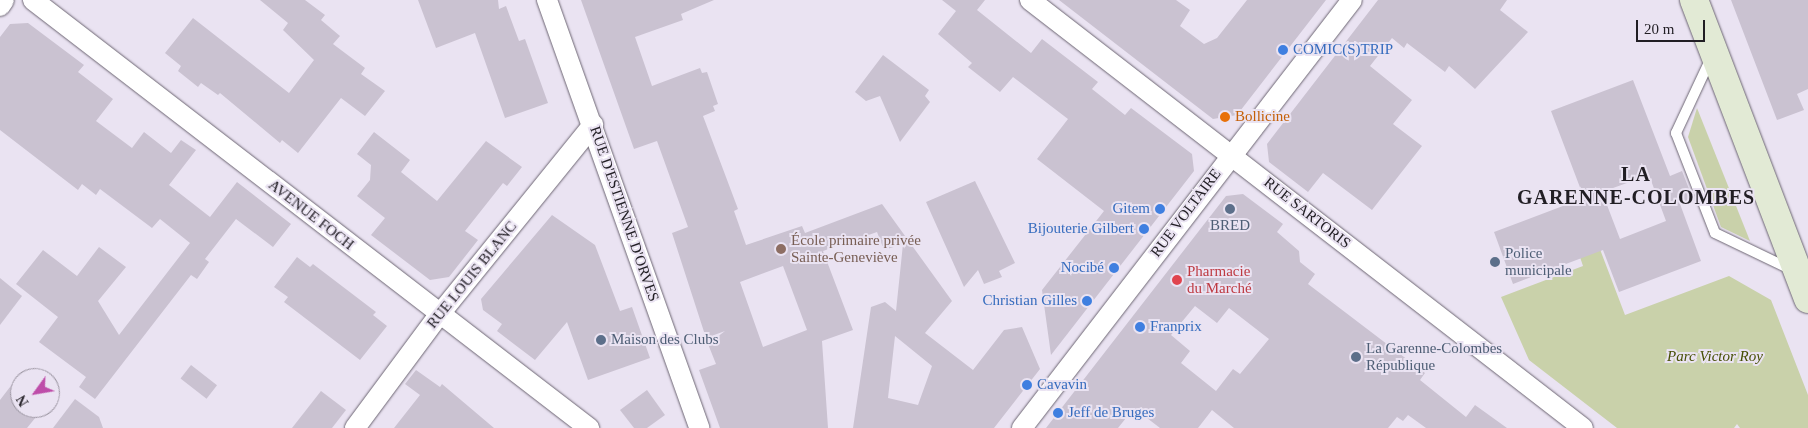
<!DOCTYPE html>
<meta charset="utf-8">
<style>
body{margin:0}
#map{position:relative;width:1808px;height:428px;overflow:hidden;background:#eae3f2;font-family:"Times New Roman",serif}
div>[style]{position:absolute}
.green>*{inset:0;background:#c9d1aa}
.building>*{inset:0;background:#cac2d1;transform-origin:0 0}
.roads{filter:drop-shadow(0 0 1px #6d6673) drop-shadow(0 0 1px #6d6673)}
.service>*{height:10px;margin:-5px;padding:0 5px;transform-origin:5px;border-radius:5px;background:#fff}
.minor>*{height:20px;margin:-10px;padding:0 10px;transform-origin:10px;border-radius:10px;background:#fff}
.secondary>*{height:28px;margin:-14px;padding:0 14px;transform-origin:14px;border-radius:14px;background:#e2ead5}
.dots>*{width:14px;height:14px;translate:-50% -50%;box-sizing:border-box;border:2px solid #eae3f2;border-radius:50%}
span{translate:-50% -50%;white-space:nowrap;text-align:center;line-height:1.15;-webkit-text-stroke:4px #eae3f2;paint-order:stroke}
.shop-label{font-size:15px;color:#366cbe}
.left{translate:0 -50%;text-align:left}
.right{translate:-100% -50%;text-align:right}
.food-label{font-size:15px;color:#c56008}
.street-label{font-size:15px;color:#211e24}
.service-label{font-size:15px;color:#4e5e75}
.education-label{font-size:15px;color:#785e54}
.health-label{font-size:15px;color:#be3a42}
.park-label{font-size:15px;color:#464f04;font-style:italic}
.district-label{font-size:20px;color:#211e24;font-weight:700;letter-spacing:1px}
.north{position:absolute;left:10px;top:368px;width:50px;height:50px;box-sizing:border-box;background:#eae3f2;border:1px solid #9a94a0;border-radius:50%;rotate:238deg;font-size:14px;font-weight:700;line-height:20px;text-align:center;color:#211e24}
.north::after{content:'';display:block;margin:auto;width:18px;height:22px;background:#be4da9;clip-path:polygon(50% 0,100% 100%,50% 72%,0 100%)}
.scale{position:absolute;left:1636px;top:20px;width:69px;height:22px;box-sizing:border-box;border:2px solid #211e24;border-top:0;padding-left:6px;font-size:15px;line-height:18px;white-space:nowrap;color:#211e24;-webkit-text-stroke:4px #eae3f2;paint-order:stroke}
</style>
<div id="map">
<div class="green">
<div style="clip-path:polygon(1697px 108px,1750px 241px,1721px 227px,1688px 137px)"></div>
<div style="clip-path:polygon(1598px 244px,1625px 315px,1729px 276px,1771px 300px,1808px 395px,1808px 428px,1740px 428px,1737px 424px,1734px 428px,1617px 428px,1529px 360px,1501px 297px,1583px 266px,1578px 251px)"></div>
</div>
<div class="building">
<div style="clip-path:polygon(260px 0,305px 0,325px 15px,321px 20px,340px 36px,333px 44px,365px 68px,361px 74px,385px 91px,365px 116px,341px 98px,298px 153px,282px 140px,280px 143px,220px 93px,218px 95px,201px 83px,198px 87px,178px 71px,181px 66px,165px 53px,193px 18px,289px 93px,314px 60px,283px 30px,288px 23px)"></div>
<div style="clip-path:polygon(418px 0,498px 0,499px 9px,506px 6px,519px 41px,525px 39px,548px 103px,505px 118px,475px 33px,436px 48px)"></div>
<div style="clip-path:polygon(evenodd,581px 0,714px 0,681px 14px,683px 20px,635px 37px,652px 86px,700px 68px,702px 73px,707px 72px,718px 104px,713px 106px,715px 111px,703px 116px,738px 209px,734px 211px,746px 245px,802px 226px,805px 233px,882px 204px,952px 301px,925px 333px,973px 370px,1004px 330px,1022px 327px,1040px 369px,994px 428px,853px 428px,871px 307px,885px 302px,896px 311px,903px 244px,884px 250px,877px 232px,823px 251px,853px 330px,822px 341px,828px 428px,720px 428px,699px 370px,716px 364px,708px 344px,725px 331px,706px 338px,672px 233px,688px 227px,657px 141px,634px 149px,581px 0,783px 266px,807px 330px,763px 347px,740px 282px,783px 266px,581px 0,895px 336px,932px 366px,918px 405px,888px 398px,895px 336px)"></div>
<div style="clip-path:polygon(942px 0,985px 0,977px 10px,1031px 53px,1042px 39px,1098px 82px,1092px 89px,1125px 115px,1131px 108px,1192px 154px,1194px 171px,1051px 355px,1042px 290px,1104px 211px,1037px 159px,1068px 119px,1013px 77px,1000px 92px,968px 67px,972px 63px,938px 34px,956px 11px)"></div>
<div style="clip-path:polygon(1059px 0,1176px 0,1190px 10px,1180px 26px,1204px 44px,1217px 38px,1247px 0,1326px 0,1237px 115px,1213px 119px)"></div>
<div style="clip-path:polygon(1378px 0,1507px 0,1500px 10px,1528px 32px,1475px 89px,1449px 66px,1445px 72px,1407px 43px,1404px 48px,1392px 38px,1370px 66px,1412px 100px,1393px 124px,1422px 146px,1372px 210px,1323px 173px,1308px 192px,1269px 162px,1267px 144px)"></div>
<div style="clip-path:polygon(1731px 0,1808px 0,1808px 89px,1797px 94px,1804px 110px,1777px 120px)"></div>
<div style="clip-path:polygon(28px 23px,84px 65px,78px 72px,113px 99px,96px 121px,132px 148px,144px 132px,171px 153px,181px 140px,196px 150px,169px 185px,210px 217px,237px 182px,291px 224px,273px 247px,236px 219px,205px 259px,209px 262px,197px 279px,191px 275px,95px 399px,79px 387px,86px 377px,39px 342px,58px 317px,16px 284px,43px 250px,77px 276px,99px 247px,126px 267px,98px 301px,119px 335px,190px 243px,160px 219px,152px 228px,100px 189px,96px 195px,82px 184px,78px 190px,0 130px,0 37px,10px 24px)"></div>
<div style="clip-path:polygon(883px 55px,929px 90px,925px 96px,930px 102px,900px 142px,880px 96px,866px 101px,855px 92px)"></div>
<div style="clip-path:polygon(evenodd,1633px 80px,1670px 176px,1682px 171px,1693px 199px,1680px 204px,1701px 261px,1619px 292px,1603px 250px,1513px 284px,1494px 232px,1584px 198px,1551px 111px,1633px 80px,1649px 175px,1666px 221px,1620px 239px,1602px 192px,1649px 175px)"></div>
<div style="clip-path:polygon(374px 132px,410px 160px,401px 172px,437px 201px,486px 141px,522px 167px,507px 186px,503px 183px,465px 231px,478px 240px,449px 277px,430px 280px,371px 235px,385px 218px,357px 196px,370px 180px,371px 165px,357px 154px)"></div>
<div style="clip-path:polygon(975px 181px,1015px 263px,999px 271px,1002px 277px,984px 284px,978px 270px,964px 287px,926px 202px)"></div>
<div style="clip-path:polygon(evenodd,1243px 194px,1283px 224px,1277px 232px,1299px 251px,1300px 262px,1315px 274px,1308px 284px,1425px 373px,1420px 380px,1466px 417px,1475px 405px,1507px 428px,1426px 428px,1408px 415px,1403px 421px,1397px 417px,1388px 428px,1234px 428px,1212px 410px,1198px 428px,1160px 428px,1134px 408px,1118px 428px,1046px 428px,1226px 196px,1243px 194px,1195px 306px,1217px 323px,1229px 308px,1269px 339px,1240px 374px,1233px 369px,1216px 391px,1181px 363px,1190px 351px,1171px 335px,1195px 306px)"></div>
<div style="clip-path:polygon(552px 215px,595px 245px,620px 311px,632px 307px,650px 358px,588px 380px,567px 322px,535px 360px,497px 331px,502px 324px,483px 310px,481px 299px)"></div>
<div style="clip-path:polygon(297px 257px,310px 267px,313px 264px,376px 312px,373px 315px,387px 326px,360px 360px,284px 302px,288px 297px,274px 287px)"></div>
<div style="clip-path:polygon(0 278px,22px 296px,0 325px)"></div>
<div style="left:191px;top:365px;width:33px;height:17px;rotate:38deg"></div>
<div style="clip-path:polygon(416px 370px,440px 387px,442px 384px,494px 428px,394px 428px,420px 395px,405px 384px)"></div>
<div style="clip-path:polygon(20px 374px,20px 408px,36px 417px,27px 428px,0 428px,0 400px)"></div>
<div style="clip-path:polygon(647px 390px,665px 415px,647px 428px,634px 428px,620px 410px)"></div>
<div style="clip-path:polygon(321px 391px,346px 410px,332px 428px,292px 428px)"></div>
<div style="clip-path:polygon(75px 399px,99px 417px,103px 428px,53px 428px)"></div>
</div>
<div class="roads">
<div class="service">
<div style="left:1711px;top:58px;width:83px;rotate:115deg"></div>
<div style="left:1676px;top:133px;width:107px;rotate:68.7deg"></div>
<div style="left:1715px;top:233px;width:85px;rotate:25.7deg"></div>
</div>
<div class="minor">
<div style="left:33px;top:0;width:702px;rotate:37.59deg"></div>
<div style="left:547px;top:0;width:454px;rotate:70.4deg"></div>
<div style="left:1030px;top:0;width:699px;rotate:37.74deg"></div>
<div style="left:0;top:6px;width:7px;rotate:-56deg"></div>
<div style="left:355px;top:428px;width:141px;rotate:-53.4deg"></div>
<div style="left:439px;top:315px;width:245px;rotate:-51deg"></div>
<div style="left:1022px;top:428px;width:540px;rotate:-52.37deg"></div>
</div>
<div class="secondary">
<div style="left:1694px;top:0;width:320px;rotate:69.1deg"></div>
</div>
</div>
<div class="dots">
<div style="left:1283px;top:50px;background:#3f7fe0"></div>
<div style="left:1225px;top:117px;background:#e8710a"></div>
<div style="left:1160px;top:209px;background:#3f7fe0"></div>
<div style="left:1230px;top:209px;background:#5c6f8a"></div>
<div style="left:1144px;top:229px;background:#3f7fe0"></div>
<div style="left:781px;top:249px;background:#8d6e63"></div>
<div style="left:1495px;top:262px;background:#5c6f8a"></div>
<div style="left:1114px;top:268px;background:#3f7fe0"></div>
<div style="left:1177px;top:280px;background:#e0444e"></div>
<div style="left:1087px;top:301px;background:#3f7fe0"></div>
<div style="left:1140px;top:327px;background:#3f7fe0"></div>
<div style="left:601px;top:340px;background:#5c6f8a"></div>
<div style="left:1356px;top:357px;background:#5c6f8a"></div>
<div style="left:1027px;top:385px;background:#3f7fe0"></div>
<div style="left:1058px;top:413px;background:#3f7fe0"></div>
</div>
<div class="shop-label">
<span class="left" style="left:1293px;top:50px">COMIC(S)TRIP</span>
<span class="right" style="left:1150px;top:209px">Gitem</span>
<span class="right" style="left:1134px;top:229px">Bijouterie Gilbert</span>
<span class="right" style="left:1104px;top:268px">Nocibé</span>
<span class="right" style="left:1077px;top:301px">Christian Gilles</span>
<span class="left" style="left:1150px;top:327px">Franprix</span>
<span class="left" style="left:1037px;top:385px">Cavavin</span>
<span class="left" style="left:1068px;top:413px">Jeff de Bruges</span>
</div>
<div class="food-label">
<span class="left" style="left:1235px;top:117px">Bollicine</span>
</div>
<div class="street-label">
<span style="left:1186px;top:213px;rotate:-53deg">RUE VOLTAIRE</span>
<span style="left:1307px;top:213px;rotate:38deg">RUE SARTORIS</span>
<span style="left:624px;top:214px;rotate:71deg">RUE D'ESTIENNE D'ORVES</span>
<span style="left:311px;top:215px;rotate:38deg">AVENUE FOCH</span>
<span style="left:472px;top:275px;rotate:-51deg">RUE LOUIS BLANC</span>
</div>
<div class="service-label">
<span style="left:1230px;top:226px">BRED</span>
<span class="left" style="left:1505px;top:262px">Police<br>municipale</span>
<span class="left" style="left:611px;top:340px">Maison des Clubs</span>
<span class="left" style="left:1366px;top:357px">La Garenne-Colombes<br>République</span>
</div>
<div class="education-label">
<span class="left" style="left:791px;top:249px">École primaire privée<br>Sainte-Geneviève</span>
</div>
<div class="health-label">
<span class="left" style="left:1187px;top:280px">Pharmacie<br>du Marché</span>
</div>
<div class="park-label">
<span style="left:1715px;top:357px">Parc Victor Roy</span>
</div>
<div class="district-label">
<span style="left:1636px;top:186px">LA<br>GARENNE-COLOMBES</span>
</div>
<div class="north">N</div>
<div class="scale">20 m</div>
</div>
